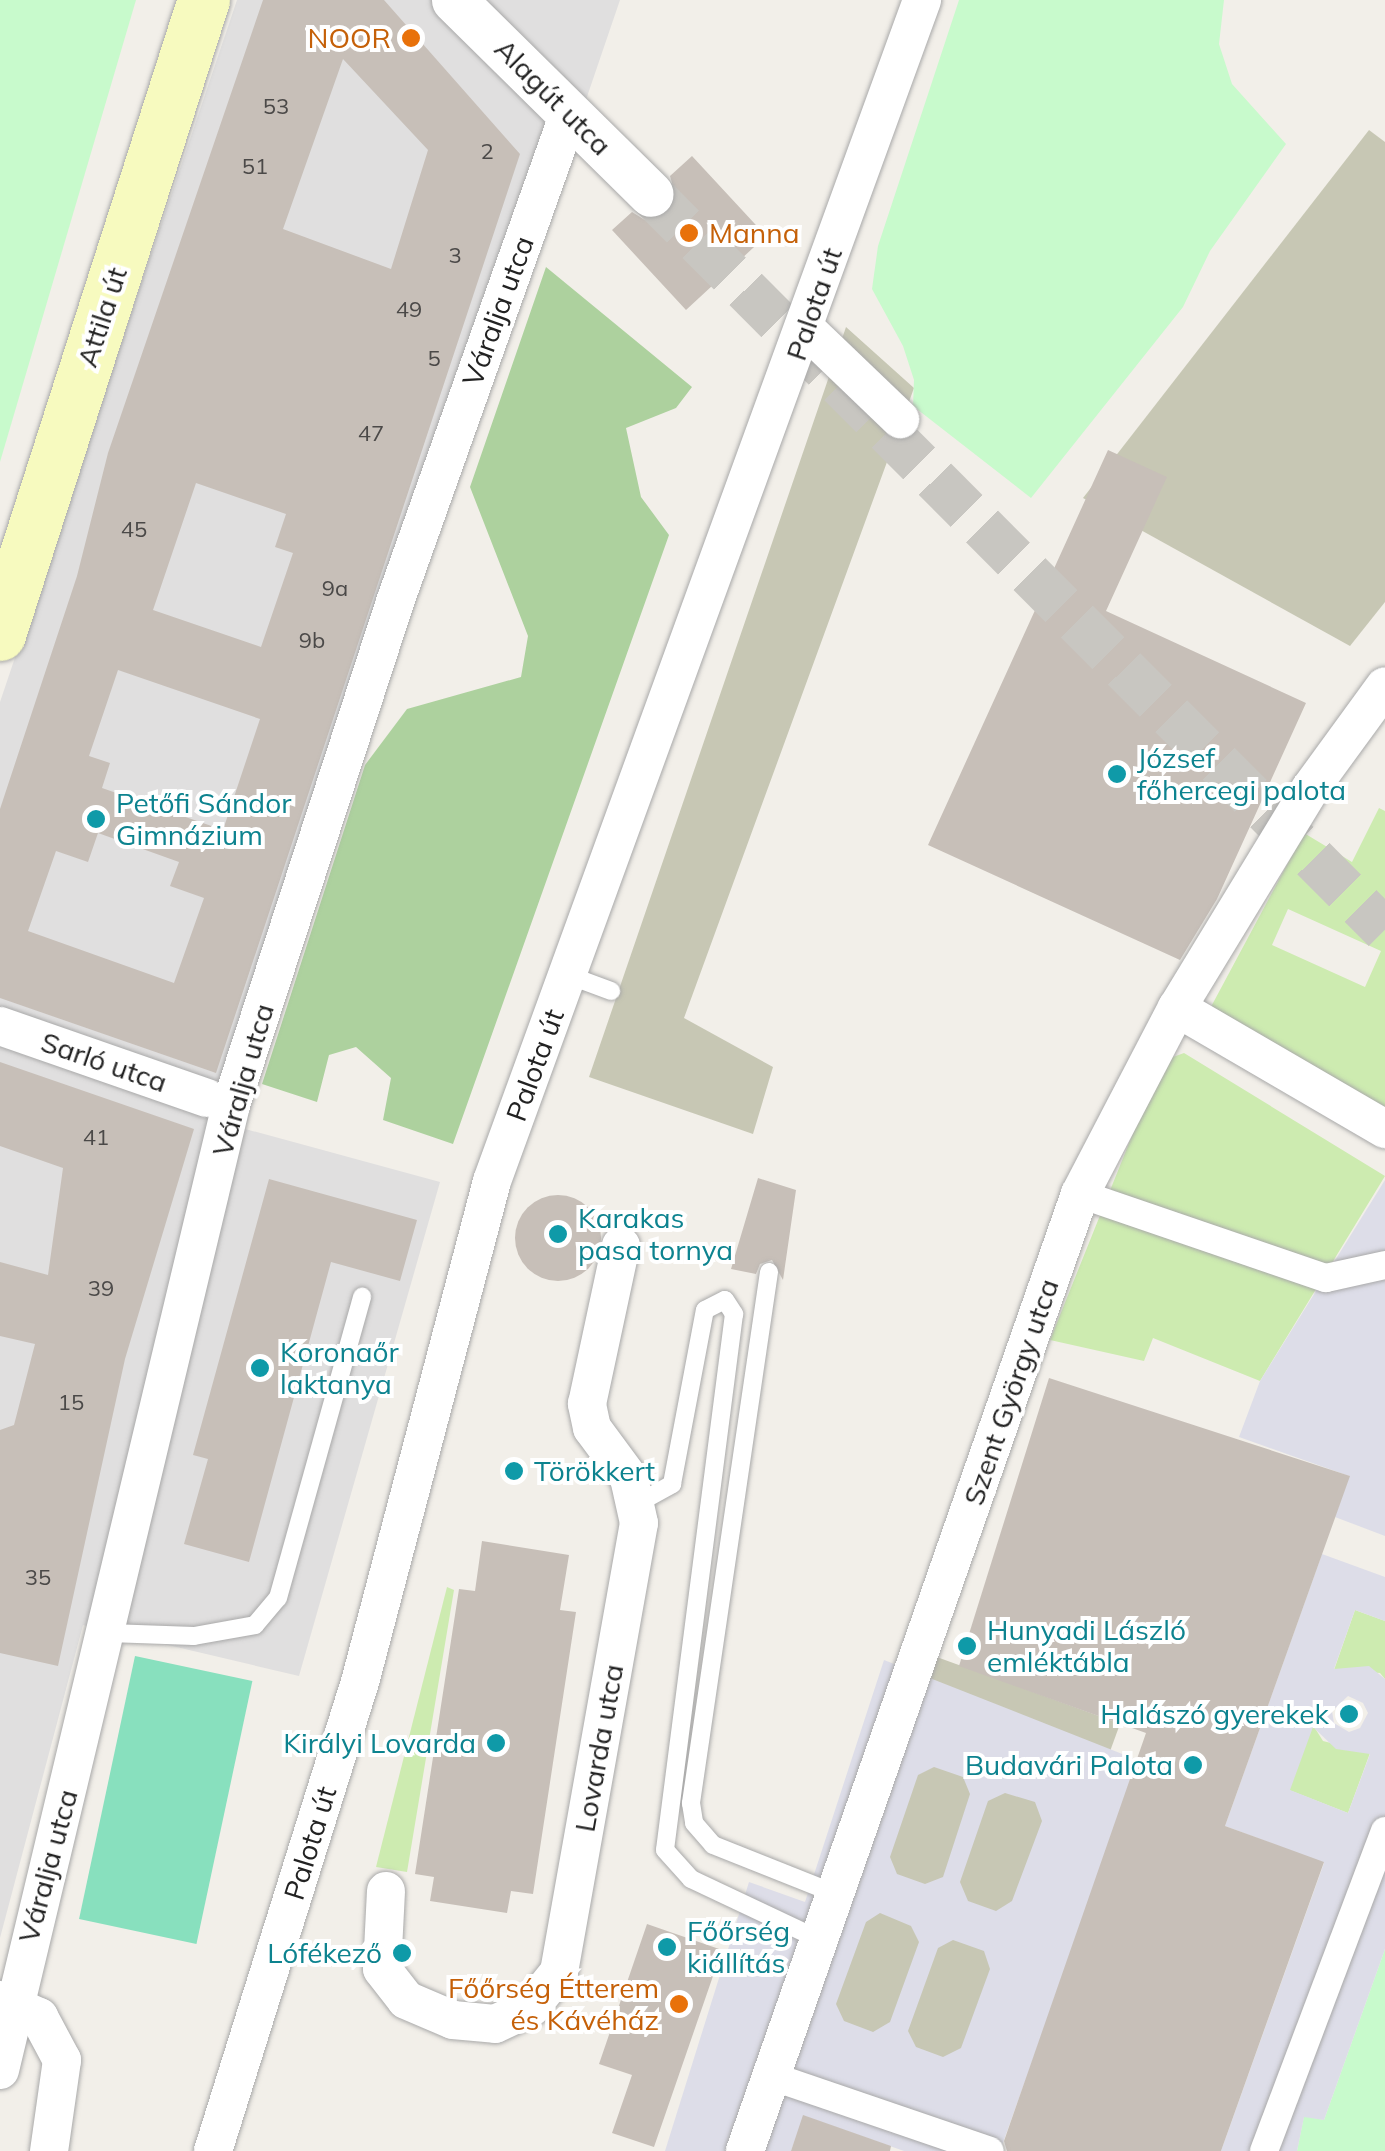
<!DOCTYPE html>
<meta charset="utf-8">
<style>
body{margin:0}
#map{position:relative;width:1385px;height:2151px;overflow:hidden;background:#f2efe9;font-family:Mulish,sans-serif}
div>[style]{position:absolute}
.residential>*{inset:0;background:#e0dfdf}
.construction>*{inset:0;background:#c7c7b4;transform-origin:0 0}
.grass>*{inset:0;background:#cdebb0}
.forest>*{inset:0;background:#add19e}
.park>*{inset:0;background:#c8facc}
.pitch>*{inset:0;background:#88e0be;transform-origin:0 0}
.plaza>*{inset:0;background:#dddde8}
.building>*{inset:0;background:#c7bfb8}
.round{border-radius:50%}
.tertiary-tunnel>*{height:45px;margin-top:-22.5px;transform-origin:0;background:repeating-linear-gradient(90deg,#c8c6c1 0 45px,transparent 0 67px)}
.roads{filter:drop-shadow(0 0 2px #a9a9a9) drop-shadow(0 0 2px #a9a9a9)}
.service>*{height:18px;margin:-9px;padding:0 9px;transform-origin:9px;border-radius:9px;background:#fff}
.pedestrian>*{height:28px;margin:-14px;padding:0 14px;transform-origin:14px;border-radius:14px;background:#fff}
.minor>*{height:38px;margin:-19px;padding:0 19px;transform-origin:19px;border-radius:19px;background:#fff}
.tertiary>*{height:45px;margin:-22.5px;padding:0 22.5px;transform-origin:22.5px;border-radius:22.5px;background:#fff}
.secondary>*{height:52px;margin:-26px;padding:0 26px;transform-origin:26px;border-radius:26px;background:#f7fabf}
.dots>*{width:28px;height:28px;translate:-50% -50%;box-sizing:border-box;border:5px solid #fff;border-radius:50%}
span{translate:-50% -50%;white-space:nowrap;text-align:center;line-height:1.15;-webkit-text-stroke:8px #fff;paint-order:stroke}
.number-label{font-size:22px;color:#4b4948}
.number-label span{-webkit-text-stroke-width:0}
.food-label{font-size:28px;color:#c56008}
.right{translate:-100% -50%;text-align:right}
.left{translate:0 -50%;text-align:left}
.street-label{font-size:28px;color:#222}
.culture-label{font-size:28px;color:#0d838f}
</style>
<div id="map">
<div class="residential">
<div style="clip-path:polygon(237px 0,620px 0,458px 475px,216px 1121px,440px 1182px,299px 1676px,83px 1625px,0 1938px,0 702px)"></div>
</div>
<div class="construction">
<div style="clip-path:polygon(1369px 130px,1385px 142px,1385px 602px,1350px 646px,1083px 498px)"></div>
<div style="clip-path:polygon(846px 327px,914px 388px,684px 1018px,773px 1067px,753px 1134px,589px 1077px)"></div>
<div style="left:934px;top:1656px;width:198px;height:407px;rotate:20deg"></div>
</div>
<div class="grass">
<div style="clip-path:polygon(evenodd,1379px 808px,1385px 811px,1385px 1124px,1205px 1018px,1304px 833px,1352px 862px,1379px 808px,1288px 909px,1381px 951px,1365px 987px,1272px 945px,1288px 909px)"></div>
<div style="clip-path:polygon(1184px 1053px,1385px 1176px,1260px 1381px,1153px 1338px,1144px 1361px,1050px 1340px,1162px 1061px)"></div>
<div style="clip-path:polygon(447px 1587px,454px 1590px,407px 1872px,376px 1867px)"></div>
<div style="clip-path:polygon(1355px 1610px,1385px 1621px,1385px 1679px,1380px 1673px,1334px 1670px)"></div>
<div style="clip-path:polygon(1313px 1725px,1323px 1741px,1370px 1753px,1348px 1813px,1289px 1790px)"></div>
</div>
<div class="forest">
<div style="clip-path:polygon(546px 267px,692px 387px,676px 408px,626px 428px,641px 497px,669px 535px,453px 1144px,383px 1120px,391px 1078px,356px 1047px,329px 1055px,317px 1102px,262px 1084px,365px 765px,407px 709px,521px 677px,528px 636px,470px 487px)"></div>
</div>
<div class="park">
<div style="clip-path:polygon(0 0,136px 0,0 462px)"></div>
<div style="clip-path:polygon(959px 0,1224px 0,1219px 44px,1232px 84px,1286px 144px,1210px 251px,1183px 307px,1031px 498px,913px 406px,914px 380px,903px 346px,872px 289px,878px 246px)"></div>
<div style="clip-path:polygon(1385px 1949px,1385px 2151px,1297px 2151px,1304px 2116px,1324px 2120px)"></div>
</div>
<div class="pitch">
<div style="left:135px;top:1656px;width:120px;height:269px;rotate:12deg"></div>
</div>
<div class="plaza">
<div style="clip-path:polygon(1385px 1180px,1385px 1536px,1335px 1517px,1349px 1476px,1239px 1437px,1260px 1381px)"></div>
<div style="clip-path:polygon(evenodd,1322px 1554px,1385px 1577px,1385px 1621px,1355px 1610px,1334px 1669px,1369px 1666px,1385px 1679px,1385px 1949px,1324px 2120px,1304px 2117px,1297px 2151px,1221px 2151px,1324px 1863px,1225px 1826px,1322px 1554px,1348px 1696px,1363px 1703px,1368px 1713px,1360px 1728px,1349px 1732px,1334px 1723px,1332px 1711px,1348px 1696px,1322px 1554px,1313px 1727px,1336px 1749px,1370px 1754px,1348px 1813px,1290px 1790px,1313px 1727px)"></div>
<div style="clip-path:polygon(evenodd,884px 1660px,1140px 1761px,1000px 2151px,904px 2151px,804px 2116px,791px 2151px,665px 2151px,749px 1882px,805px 1902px,884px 1660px,934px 1767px,963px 1777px,970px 1794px,943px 1877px,925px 1884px,897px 1874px,890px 1857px,918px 1775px,934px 1767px,884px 1660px,1005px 1793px,1035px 1802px,1042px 1821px,1012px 1901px,996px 1911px,968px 1901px,960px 1882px,988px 1801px,1005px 1793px,884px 1660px,880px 1913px,911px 1926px,919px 1942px,890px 2022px,873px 2032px,844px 2021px,836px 2004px,866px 1922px,880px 1913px,884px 1660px,953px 1940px,984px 1951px,990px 1969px,961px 2048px,943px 2057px,916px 2047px,908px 2031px,938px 1948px,953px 1940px)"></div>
</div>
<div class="building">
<div style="clip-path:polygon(evenodd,263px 0,384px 0,520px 154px,216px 1073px,0 998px,0 809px,77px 576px,108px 453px,263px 0,343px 59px,428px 150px,391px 269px,283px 229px,343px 59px,263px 0,196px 483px,286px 514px,275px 547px,293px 553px,261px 647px,153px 610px,196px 483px,263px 0,118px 670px,260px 719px,223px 830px,102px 788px,110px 763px,89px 756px,118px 670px,263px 0,98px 833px,179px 862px,170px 886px,204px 898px,174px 983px,28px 931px,56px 851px,88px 862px,98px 833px)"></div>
<div style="clip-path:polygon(692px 156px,766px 236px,686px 310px,612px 230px,632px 212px,645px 220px,669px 213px,677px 200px,670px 176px)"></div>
<div style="clip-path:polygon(1108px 450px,1167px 477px,1106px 611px,1306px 703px,1217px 899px,1180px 960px,928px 845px)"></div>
<div style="clip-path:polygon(0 1062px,194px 1129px,125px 1359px,58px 1666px,0 1653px,0 1430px,14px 1425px,35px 1344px,0 1336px,0 1262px,48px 1275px,63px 1168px,0 1146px)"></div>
<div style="clip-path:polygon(758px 1178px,796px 1190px,783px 1280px,772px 1260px,760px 1264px,756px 1274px,731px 1269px)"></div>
<div style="clip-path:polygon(269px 1179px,417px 1220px,400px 1281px,331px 1262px,249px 1562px,184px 1544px,208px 1459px,193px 1455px)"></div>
<div class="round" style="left:515px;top:1195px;width:86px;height:86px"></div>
<div style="clip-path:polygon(1049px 1378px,1350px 1476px,1225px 1826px,1324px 1862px,1221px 2151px,1007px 2151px,1004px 2141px,1146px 1733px,959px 1666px)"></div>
<div style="clip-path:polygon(482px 1541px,569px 1555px,560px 1610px,576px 1612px,533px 1894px,511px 1891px,507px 1913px,430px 1901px,434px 1877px,415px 1874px,459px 1589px,475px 1591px)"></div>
<div style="clip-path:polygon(647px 1924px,722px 1950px,654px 2147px,612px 2133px,632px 2075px,599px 2064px)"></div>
<div style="clip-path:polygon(803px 2115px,891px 2146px,890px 2151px,791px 2151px)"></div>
</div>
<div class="tertiary-tunnel">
<div style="left:651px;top:194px;width:1039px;rotate:45.08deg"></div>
</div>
<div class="roads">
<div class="service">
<div style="left:568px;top:975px;width:46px;rotate:20.4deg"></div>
<div style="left:769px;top:1272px;width:537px;rotate:98.36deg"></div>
<div style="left:691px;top:1803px;width:20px;rotate:81deg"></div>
<div style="left:694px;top:1823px;width:29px;rotate:49deg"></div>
<div style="left:713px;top:1845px;width:132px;rotate:21.7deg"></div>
<div style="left:640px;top:1502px;width:37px;rotate:-29deg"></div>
<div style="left:672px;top:1484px;width:177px;rotate:-79.3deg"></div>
<div style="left:705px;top:1310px;width:22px;rotate:-27deg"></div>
<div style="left:725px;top:1300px;width:17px;rotate:57deg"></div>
<div style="left:734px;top:1314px;width:540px;rotate:97.34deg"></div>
<div style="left:665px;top:1850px;width:39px;rotate:48deg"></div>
<div style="left:691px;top:1879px;width:143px;rotate:25.3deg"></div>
<div style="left:109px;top:1633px;width:85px;rotate:2deg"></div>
<div style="left:194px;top:1636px;width:62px;rotate:-10.2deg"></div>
<div style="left:255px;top:1625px;width:35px;rotate:-50deg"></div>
<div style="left:278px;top:1598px;width:313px;rotate:-74.4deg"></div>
</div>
<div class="pedestrian">
<div style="left:1080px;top:1194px;width:260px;rotate:18.9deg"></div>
<div style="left:1326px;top:1278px;width:60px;rotate:-12.4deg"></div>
<div style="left:771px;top:2076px;width:231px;rotate:18.9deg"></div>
<div style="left:1264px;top:2151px;width:342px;rotate:-69.3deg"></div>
</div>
<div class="minor">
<div style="left:805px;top:328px;width:132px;rotate:43.8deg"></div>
<div style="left:1177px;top:1008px;width:241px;rotate:30.2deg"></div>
<div style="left:0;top:1026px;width:219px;rotate:19.2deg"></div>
<div style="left:386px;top:1891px;width:78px;rotate:92.9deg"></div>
<div style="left:382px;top:1969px;width:39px;rotate:52deg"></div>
<div style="left:406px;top:2000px;width:51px;rotate:23.1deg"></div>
<div style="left:453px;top:2020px;width:42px;rotate:5.4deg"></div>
<div style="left:495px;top:2024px;width:40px;rotate:-25deg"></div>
<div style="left:531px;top:2007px;width:45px;rotate:-51.3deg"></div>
<div style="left:559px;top:1972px;width:456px;rotate:-79.9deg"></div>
<div style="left:639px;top:1523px;width:46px;rotate:-102.5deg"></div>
<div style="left:629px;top:1478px;width:62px;rotate:-126.5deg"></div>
<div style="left:592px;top:1428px;width:25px;rotate:-102deg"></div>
<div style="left:587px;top:1404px;width:162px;rotate:-77.9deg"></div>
<div style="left:0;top:2000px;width:43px;rotate:23.6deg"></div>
<div style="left:39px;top:2017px;width:49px;rotate:61.9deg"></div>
<div style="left:62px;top:2060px;width:92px;rotate:98.1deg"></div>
<div style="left:0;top:2070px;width:992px;rotate:-76.54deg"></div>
<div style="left:231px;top:1105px;width:529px;rotate:-71.94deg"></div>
<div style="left:395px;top:602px;width:519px;rotate:-70.41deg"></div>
<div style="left:213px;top:2151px;width:491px;rotate:-72.6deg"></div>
<div style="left:360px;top:1682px;width:518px;rotate:-75.24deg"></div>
<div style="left:492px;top:1181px;width:1257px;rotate:-69.99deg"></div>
<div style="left:745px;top:2151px;width:1014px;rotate:-70.71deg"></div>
<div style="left:1080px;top:1194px;width:210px;rotate:-62.5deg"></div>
<div style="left:1177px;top:1008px;width:256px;rotate:-58.7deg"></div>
<div style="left:1310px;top:789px;width:127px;rotate:-53.9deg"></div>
</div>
<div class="tertiary">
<div style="left:454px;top:0;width:276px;rotate:44.6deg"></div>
</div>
<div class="secondary">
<div style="left:0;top:635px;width:667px;rotate:-72.19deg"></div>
</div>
</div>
<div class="dots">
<div style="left:411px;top:38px;background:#e8710a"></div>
<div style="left:689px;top:233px;background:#e8710a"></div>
<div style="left:1117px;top:774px;background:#0f9aa8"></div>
<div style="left:96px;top:819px;background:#0f9aa8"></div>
<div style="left:558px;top:1234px;background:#0f9aa8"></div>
<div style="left:260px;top:1368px;background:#0f9aa8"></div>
<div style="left:514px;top:1471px;background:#0f9aa8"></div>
<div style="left:967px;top:1646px;background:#0f9aa8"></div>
<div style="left:1349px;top:1714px;background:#0f9aa8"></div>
<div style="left:496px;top:1743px;background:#0f9aa8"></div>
<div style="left:1193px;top:1765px;background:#0f9aa8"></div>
<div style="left:667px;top:1947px;background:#0f9aa8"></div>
<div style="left:402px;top:1953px;background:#0f9aa8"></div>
<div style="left:679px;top:2004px;background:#e8710a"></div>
</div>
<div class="number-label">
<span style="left:276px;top:107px">53</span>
<span style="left:487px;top:152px">2</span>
<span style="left:255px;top:167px">51</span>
<span style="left:455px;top:256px">3</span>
<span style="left:409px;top:310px">49</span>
<span style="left:434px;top:359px">5</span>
<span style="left:371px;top:434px">47</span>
<span style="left:134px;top:530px">45</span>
<span style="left:335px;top:589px">9a</span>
<span style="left:312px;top:641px">9b</span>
<span style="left:96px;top:1138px">41</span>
<span style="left:101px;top:1289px">39</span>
<span style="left:71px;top:1403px">15</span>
<span style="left:38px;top:1578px">35</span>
</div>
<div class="food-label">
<span class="right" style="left:391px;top:38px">NOOR</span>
<span class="left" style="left:709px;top:233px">Manna</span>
<span class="right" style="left:659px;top:2004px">Főőrség Étterem<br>és Kávéház</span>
</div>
<div class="street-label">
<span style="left:553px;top:97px;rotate:45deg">Alagút utca</span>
<span style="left:814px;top:304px;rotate:-71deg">Palota út</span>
<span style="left:498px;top:311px;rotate:-70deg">Váralja utca</span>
<span style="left:102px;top:317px;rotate:-72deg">Attila út</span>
<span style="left:104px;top:1062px;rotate:19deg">Sarló utca</span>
<span style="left:535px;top:1065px;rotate:-70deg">Palota út</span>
<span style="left:243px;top:1080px;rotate:-74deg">Váralja utca</span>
<span style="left:1011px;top:1392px;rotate:-71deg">Szent György utca</span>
<span style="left:599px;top:1748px;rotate:-80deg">Lovarda utca</span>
<span style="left:310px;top:1843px;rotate:-73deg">Palota út</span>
<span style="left:48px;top:1866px;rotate:-75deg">Váralja utca</span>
</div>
<div class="culture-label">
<span class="left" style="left:1137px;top:774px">József<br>főhercegi palota</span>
<span class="left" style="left:116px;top:819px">Petőfi Sándor<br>Gimnázium</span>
<span class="left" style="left:578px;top:1234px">Karakas<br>pasa tornya</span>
<span class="left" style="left:280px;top:1368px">Koronaőr<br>laktanya</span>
<span class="left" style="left:534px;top:1471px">Törökkert</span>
<span class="left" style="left:987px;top:1646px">Hunyadi László<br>emléktábla</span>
<span class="right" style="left:1329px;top:1714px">Halászó gyerekek</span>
<span class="right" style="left:476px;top:1743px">Királyi Lovarda</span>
<span class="right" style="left:1173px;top:1765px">Budavári Palota</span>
<span class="left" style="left:687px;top:1947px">Főőrség<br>kiállítás</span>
<span class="right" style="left:382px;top:1953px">Lófékező</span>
</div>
</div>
